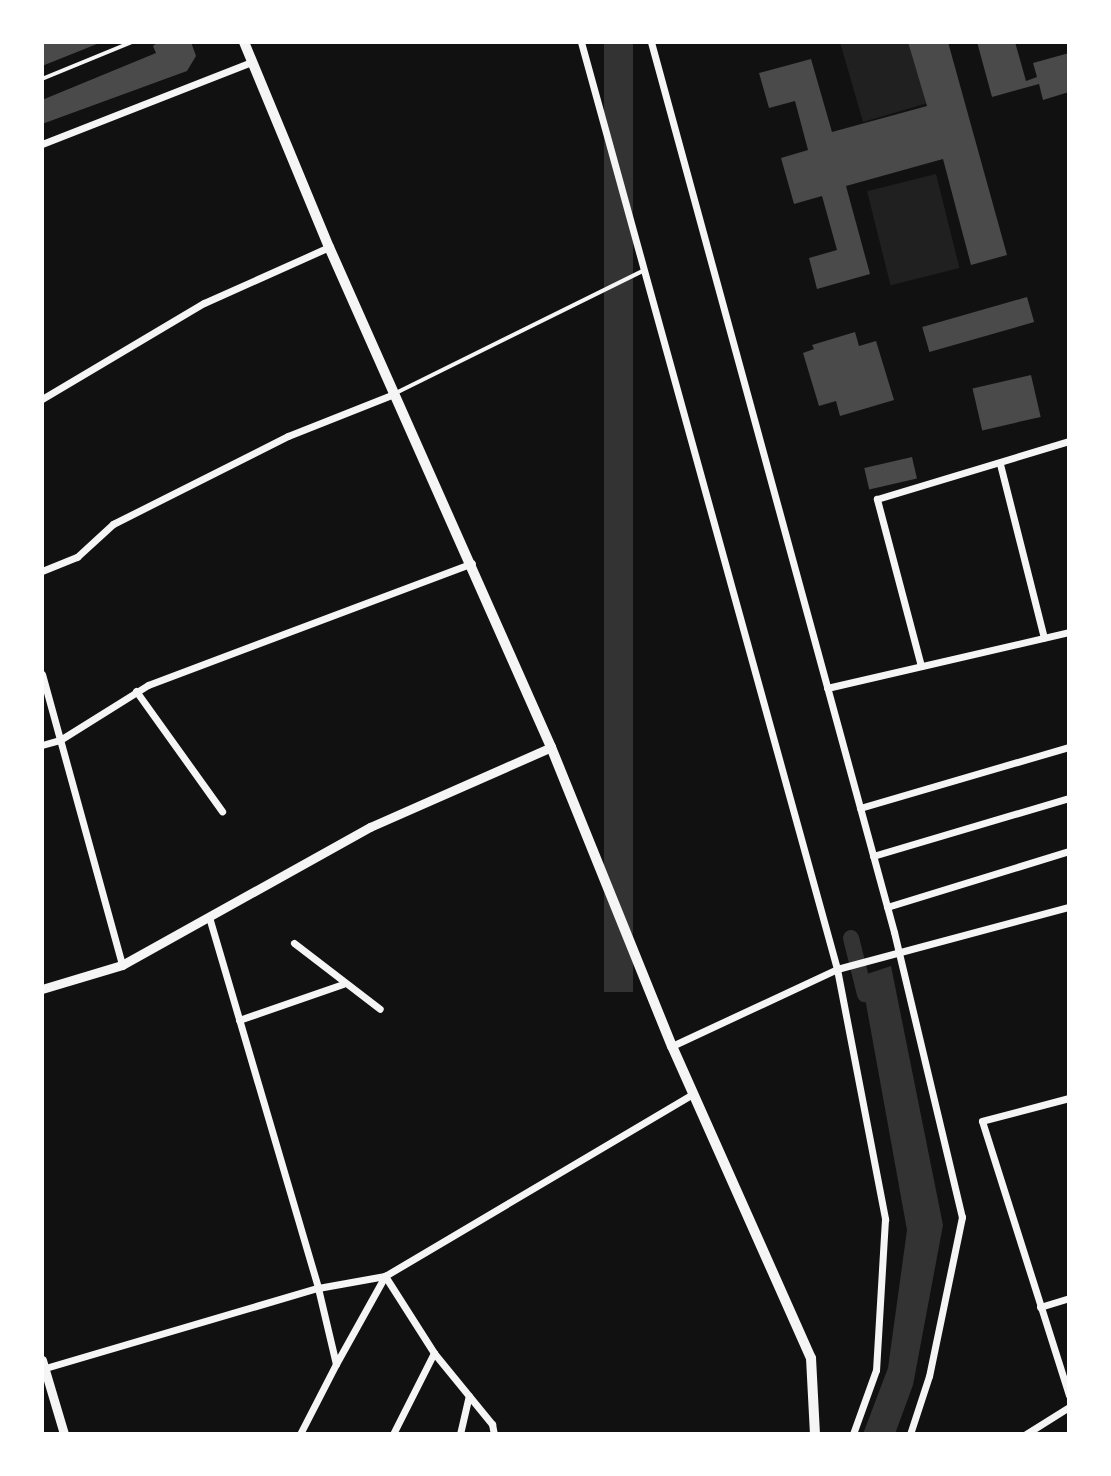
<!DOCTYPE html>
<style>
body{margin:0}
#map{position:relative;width:1111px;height:1476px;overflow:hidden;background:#111;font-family:Raleway,sans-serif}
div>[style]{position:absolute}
.green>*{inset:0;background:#202020;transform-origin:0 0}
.water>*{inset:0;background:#333;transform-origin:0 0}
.canal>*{height:16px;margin:-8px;padding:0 8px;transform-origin:8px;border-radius:8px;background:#333}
.building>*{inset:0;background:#4a4a4a;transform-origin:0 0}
.service>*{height:3.5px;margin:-1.75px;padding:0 1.75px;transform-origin:1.75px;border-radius:1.75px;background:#f5f5f5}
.minor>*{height:7px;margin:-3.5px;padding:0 3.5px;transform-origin:3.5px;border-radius:3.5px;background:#f5f5f5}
.tertiary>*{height:9px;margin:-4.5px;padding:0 4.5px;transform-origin:4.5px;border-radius:4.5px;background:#f5f5f5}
.secondary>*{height:10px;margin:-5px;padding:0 5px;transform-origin:5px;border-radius:5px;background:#f5f5f5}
span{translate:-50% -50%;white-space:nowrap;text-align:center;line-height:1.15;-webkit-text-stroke:5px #fff;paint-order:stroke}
.frame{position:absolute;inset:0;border:44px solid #fff;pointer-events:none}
</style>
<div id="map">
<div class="green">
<div style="clip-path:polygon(840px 42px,914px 42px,931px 102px,863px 122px)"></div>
<div style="left:936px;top:174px;width:97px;height:71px;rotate:76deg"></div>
</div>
<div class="water">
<div style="left:604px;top:42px;width:29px;height:950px"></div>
<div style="clip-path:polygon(891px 966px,943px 1225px,913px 1385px,895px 1434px,863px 1434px,888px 1368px,907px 1230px,861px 976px)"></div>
</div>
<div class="canal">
<div style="left:851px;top:938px;width:58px;rotate:76deg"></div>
</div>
<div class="building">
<div style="clip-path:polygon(42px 42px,102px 42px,42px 66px)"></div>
<div style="clip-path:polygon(158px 42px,191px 42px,196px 56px,187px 71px,42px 124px,42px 100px,156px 53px,153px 46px)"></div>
<div style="clip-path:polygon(908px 42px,948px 42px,1007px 255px,971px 265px,943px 159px,846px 186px,870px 274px,817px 289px,809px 258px,837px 250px,822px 196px,794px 204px,781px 158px,808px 150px,795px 101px,769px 108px,759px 73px,811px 59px,832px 132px,927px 106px)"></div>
<div style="clip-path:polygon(977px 42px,1015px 42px,1026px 81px,1037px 77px,1033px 63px,1069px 53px,1069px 92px,1043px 100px,1039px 84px,992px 97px)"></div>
<div style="left:1027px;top:297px;width:26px;height:109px;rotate:74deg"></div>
<div style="clip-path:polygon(855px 332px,859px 346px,876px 341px,894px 400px,840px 416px,836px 401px,819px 406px,803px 353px,814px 349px,812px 345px)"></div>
<div style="left:1031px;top:375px;width:43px;height:60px;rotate:77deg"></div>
<div style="left:912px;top:457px;width:22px;height:49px;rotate:77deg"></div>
</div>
<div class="service">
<div style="left:42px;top:79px;width:97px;rotate:-22.3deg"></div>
<div style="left:396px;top:393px;width:275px;rotate:-26.3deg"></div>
</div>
<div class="minor">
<div style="left:581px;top:42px;width:962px;rotate:74.56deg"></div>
<div style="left:837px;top:969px;width:255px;rotate:79.1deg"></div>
<div style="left:885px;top:1219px;width:151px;rotate:93.4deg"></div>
<div style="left:876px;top:1370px;width:68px;rotate:109.8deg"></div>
<div style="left:651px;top:42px;width:923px;rotate:74.73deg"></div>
<div style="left:894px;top:932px;width:293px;rotate:76.6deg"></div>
<div style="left:962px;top:1217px;width:162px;rotate:101.7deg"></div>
<div style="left:929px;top:1376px;width:61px;rotate:108.1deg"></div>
<div style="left:42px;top:144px;width:225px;rotate:-21.4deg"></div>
<div style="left:42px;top:399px;width:188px;rotate:-30.7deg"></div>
<div style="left:204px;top:303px;width:137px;rotate:-24.1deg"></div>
<div style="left:1000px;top:464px;width:179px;rotate:75.8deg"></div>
<div style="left:42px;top:571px;width:38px;rotate:-22deg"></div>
<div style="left:77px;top:557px;width:49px;rotate:-42.5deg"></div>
<div style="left:113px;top:524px;width:196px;rotate:-26.7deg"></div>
<div style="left:288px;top:436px;width:114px;rotate:-21.6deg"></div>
<div style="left:921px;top:666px;width:173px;rotate:-104.8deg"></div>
<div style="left:877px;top:499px;width:201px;rotate:-16.8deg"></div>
<div style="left:42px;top:674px;width:302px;rotate:74.6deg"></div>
<div style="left:827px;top:688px;width:248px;rotate:-13deg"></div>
<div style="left:136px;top:691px;width:148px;rotate:54.4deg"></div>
<div style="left:42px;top:745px;width:19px;rotate:-16deg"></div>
<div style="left:60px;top:740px;width:104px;rotate:-32deg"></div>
<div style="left:148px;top:685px;width:346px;rotate:-20.6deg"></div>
<div style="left:860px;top:808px;width:218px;rotate:-16.3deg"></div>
<div style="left:873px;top:856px;width:204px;rotate:-16.5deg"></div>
<div style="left:887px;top:907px;width:190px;rotate:-17.1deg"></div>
<div style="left:209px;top:917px;width:387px;rotate:73.6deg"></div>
<div style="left:318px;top:1288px;width:78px;rotate:76.7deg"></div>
<div style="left:336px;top:1364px;width:79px;rotate:117.2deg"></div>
<div style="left:294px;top:943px;width:108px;rotate:37.5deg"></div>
<div style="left:239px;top:1020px;width:110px;rotate:-19.1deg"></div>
<div style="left:672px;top:1046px;width:182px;rotate:-25deg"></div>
<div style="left:837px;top:969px;width:240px;rotate:-15deg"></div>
<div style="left:1069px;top:1098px;width:90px;rotate:165.2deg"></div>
<div style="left:982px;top:1121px;width:288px;rotate:72.4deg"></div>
<div style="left:1040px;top:1307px;width:30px;rotate:-17deg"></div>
<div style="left:336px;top:1364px;width:101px;rotate:-60.9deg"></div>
<div style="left:385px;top:1276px;width:91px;rotate:57.5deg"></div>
<div style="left:434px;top:1353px;width:92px;rotate:50.8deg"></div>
<div style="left:492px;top:1424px;width:10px;rotate:79deg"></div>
<div style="left:42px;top:1369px;width:288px;rotate:-16.4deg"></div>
<div style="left:318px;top:1288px;width:68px;rotate:-10.2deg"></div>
<div style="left:385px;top:1276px;width:358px;rotate:-30.6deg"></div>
<div style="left:393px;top:1434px;width:91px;rotate:-63.2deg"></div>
<div style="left:460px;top:1434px;width:39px;rotate:-77deg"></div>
<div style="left:1026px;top:1434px;width:51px;rotate:-32.1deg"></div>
</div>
<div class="tertiary">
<div style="left:42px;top:989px;width:84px;rotate:-16.7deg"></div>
<div style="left:122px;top:965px;width:284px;rotate:-29.1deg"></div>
<div style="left:370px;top:827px;width:198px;rotate:-23.8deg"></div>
<div style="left:42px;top:1360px;width:77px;rotate:73.4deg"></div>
</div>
<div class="secondary">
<div style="left:244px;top:42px;width:222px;rotate:67.5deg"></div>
<div style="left:329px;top:247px;width:547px;rotate:66.06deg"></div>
<div style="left:551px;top:747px;width:323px;rotate:68deg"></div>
<div style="left:672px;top:1046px;width:342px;rotate:66deg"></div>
<div style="left:811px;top:1358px;width:76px;rotate:87deg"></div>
</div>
<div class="frame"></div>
</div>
